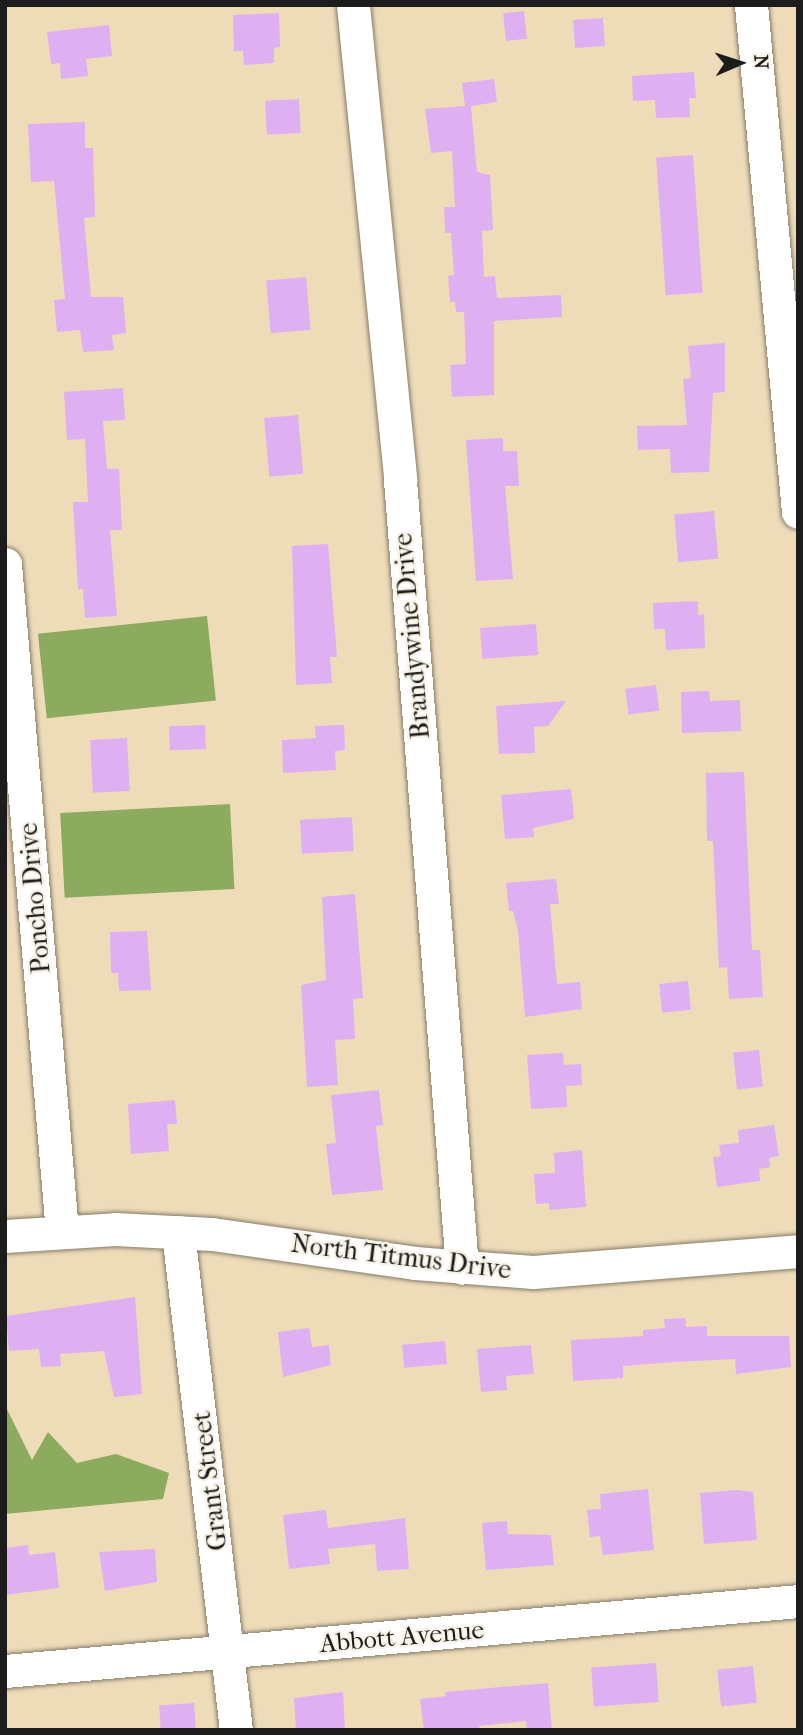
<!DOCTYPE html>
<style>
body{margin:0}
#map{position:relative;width:803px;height:1735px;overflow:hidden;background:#eedcb9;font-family:"IM FELL French Canon",serif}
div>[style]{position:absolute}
.forest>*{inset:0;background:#8dab5e;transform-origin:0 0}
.building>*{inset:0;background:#deb0f2;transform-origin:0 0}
.roads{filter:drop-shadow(0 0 2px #857c6a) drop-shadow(0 0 2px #857c6a)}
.minor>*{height:33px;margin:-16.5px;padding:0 16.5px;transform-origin:16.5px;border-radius:16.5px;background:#fff}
span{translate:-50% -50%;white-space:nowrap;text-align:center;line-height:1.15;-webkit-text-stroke:5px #f7f3e8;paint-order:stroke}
.street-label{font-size:26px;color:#1c1c1c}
.frame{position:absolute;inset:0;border:7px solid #1c1c1c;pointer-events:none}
.north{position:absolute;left:705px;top:28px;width:70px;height:70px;-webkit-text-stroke:5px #f7f3e8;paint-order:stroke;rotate:87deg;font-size:19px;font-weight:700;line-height:28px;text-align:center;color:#1c1c1c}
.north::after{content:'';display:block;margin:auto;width:24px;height:32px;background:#1c1c1c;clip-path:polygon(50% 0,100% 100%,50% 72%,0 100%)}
</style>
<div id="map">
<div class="forest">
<div style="left:207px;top:616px;width:85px;height:170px;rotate:84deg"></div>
<div style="left:230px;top:804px;width:85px;height:170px;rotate:87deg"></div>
<div style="clip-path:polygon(5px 1405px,32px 1460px,48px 1432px,77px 1463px,116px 1454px,169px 1473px,163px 1499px,5px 1514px)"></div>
</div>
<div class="building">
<div style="left:524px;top:11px;width:28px;height:21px;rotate:84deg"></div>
<div style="clip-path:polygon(279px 13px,280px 47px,274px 48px,274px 63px,244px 65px,243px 51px,234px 51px,233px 15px)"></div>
<div style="left:603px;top:18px;width:28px;height:30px;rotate:86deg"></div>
<div style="clip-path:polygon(109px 25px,112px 56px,86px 59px,88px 76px,61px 79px,60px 63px,51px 64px,47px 32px)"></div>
<div style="clip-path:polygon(694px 72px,696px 98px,689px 98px,690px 117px,656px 118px,655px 100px,633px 101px,632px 76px)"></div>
<div style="clip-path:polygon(494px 79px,497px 102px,471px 106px,477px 172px,490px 175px,493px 230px,482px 231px,484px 277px,495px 276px,497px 298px,561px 295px,562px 317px,494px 321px,494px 395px,452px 397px,450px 365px,466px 364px,464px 312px,456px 312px,455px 302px,450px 302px,448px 276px,454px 275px,451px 233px,445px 233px,444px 207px,455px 207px,452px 151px,431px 153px,425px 109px,465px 106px,462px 83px)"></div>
<div style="left:299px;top:99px;width:34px;height:34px;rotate:87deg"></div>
<div style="clip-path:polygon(85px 122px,85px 148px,93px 148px,95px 217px,84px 218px,91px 297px,123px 297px,126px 333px,112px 335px,114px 350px,83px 352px,80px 330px,57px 332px,54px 300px,65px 299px,54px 181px,31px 182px,28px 124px)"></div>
<div style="left:693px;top:155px;width:138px;height:37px;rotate:86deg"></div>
<div style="left:306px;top:277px;width:53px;height:40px;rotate:85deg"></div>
<div style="clip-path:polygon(725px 343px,725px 392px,713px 393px,709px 472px,671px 473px,670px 449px,638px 450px,637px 426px,687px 425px,683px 379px,691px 378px,688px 346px)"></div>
<div style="clip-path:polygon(123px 388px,125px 420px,103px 421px,107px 469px,119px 469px,122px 530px,110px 530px,117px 616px,85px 618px,83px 589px,78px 589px,73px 502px,88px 502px,85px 439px,67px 440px,64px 392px)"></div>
<div style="left:298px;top:415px;width:59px;height:34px;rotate:85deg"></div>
<div style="clip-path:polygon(503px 438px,503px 451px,517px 451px,519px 486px,505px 486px,513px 579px,476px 581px,466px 440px)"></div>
<div style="left:714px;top:511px;width:48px;height:40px;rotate:85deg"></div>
<div style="clip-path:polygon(328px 544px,337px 657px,330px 657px,332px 683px,296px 685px,292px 546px)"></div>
<div style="clip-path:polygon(698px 601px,698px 615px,704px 614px,705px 648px,666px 650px,665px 629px,654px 629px,653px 603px)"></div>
<div style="left:536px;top:624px;width:31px;height:56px;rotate:86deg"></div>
<div style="left:656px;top:685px;width:26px;height:31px;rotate:83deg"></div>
<div style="clip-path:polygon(709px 691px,710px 701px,740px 700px,741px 731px,682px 733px,681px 692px)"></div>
<div style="clip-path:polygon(566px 701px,548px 726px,534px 727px,535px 753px,499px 754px,496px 706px)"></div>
<div style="left:205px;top:725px;width:24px;height:36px;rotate:88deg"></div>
<div style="clip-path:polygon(344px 725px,345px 750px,335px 751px,336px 770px,283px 773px,282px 740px,316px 738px,315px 726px)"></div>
<div style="left:127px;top:738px;width:53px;height:37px;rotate:87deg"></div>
<div style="clip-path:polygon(744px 772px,752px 950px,760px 950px,763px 997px,729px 999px,727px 967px,719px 968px,713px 841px,707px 841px,706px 773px)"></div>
<div style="clip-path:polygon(571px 789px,574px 819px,533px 828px,534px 837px,505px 839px,501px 795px)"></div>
<div style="left:352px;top:817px;width:34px;height:52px;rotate:87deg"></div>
<div style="clip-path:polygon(556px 879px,559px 904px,550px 904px,557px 984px,580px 982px,582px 1009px,525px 1017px,518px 931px,513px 911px,509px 911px,506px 883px)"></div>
<div style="clip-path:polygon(355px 894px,363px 998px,353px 999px,355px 1039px,335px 1040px,338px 1085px,307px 1087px,301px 985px,326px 980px,322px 897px)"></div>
<div style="clip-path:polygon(147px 931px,151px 990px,119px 991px,118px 973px,111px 973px,110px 932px)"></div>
<div style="left:688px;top:981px;width:29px;height:29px;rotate:84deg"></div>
<div style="left:759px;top:1050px;width:37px;height:26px;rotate:84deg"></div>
<div style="clip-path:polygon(563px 1053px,564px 1065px,581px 1064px,582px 1085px,566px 1086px,567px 1107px,531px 1109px,527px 1055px)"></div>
<div style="clip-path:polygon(379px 1090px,383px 1125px,376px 1126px,383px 1190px,332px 1195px,326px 1144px,336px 1143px,331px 1095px)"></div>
<div style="clip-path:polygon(175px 1100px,177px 1124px,167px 1124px,169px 1151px,131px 1154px,128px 1104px)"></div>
<div style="clip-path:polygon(774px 1125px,779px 1156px,769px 1158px,770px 1167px,759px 1169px,760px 1181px,717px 1187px,713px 1157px,721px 1156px,719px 1145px,739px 1143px,738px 1130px)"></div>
<div style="clip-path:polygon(582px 1150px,586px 1207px,549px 1210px,549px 1203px,536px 1204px,534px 1174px,555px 1173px,554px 1153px)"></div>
<div style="clip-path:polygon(135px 1297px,142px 1394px,114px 1397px,104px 1351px,60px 1354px,61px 1366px,41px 1367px,39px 1349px,9px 1351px,6px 1316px)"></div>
<div style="clip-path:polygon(685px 1318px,686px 1327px,707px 1326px,707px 1336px,789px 1336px,791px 1367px,736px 1374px,735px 1359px,674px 1362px,623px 1366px,623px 1378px,573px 1381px,571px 1340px,643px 1336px,643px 1330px,665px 1328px,664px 1319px)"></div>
<div style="clip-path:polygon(309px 1328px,312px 1347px,329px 1345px,331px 1365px,283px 1377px,278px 1332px)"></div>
<div style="left:445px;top:1341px;width:23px;height:43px;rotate:85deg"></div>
<div style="clip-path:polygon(531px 1345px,534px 1374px,506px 1376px,507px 1390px,481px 1392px,477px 1349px)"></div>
<div style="clip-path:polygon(648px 1489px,654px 1550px,603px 1555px,600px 1536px,590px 1537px,587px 1510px,601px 1509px,600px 1494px)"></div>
<div style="clip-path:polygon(737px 1490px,753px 1492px,757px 1540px,704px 1544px,700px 1493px)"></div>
<div style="clip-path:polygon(326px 1510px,328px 1528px,405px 1518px,409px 1569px,377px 1571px,375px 1544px,328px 1549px,330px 1564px,289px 1569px,283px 1515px)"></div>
<div style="clip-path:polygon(507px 1521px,508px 1534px,551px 1535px,554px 1565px,486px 1570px,482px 1523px)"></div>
<div style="clip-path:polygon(28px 1545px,29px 1555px,55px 1552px,59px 1588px,5px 1595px,5px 1548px)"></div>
<div style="clip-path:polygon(155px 1549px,157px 1582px,105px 1591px,99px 1552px)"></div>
<div style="left:656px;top:1663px;width:39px;height:65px;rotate:86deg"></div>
<div style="left:753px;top:1666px;width:37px;height:36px;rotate:84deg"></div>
<div style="clip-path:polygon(548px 1683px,552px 1730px,527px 1730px,526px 1721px,479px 1726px,480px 1730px,424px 1730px,420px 1699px,446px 1696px,445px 1692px)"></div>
<div style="clip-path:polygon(343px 1692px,345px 1730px,296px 1730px,294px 1698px)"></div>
<div style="left:194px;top:1703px;width:27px;height:35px;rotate:86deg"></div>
</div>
<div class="roads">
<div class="minor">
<div style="left:353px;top:5px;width:477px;rotate:84.3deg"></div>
<div style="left:400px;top:480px;width:790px;rotate:85.5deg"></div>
<div style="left:751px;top:5px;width:509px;rotate:84.7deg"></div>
<div style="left:5px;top:564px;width:669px;rotate:85.12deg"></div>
<div style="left:178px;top:1232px;width:501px;rotate:83.36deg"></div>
<div style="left:5px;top:1236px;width:110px;rotate:-3.6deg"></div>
<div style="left:115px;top:1229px;width:97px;rotate:3deg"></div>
<div style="left:212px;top:1234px;width:205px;rotate:8.1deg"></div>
<div style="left:415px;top:1263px;width:118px;rotate:4.4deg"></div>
<div style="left:533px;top:1272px;width:266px;rotate:-4.5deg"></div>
<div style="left:5px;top:1671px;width:796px;rotate:-5.04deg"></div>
</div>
</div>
<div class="street-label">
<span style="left:412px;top:636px;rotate:-95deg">Brandywine Drive</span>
<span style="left:35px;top:898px;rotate:-95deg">Poncho Drive</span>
<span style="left:401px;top:1257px;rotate:7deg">North Titmus Drive</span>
<span style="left:210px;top:1481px;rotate:-97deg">Grant Street</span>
<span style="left:402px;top:1637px;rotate:-5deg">Abbott Avenue</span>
</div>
<div class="frame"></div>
<div class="north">N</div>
</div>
